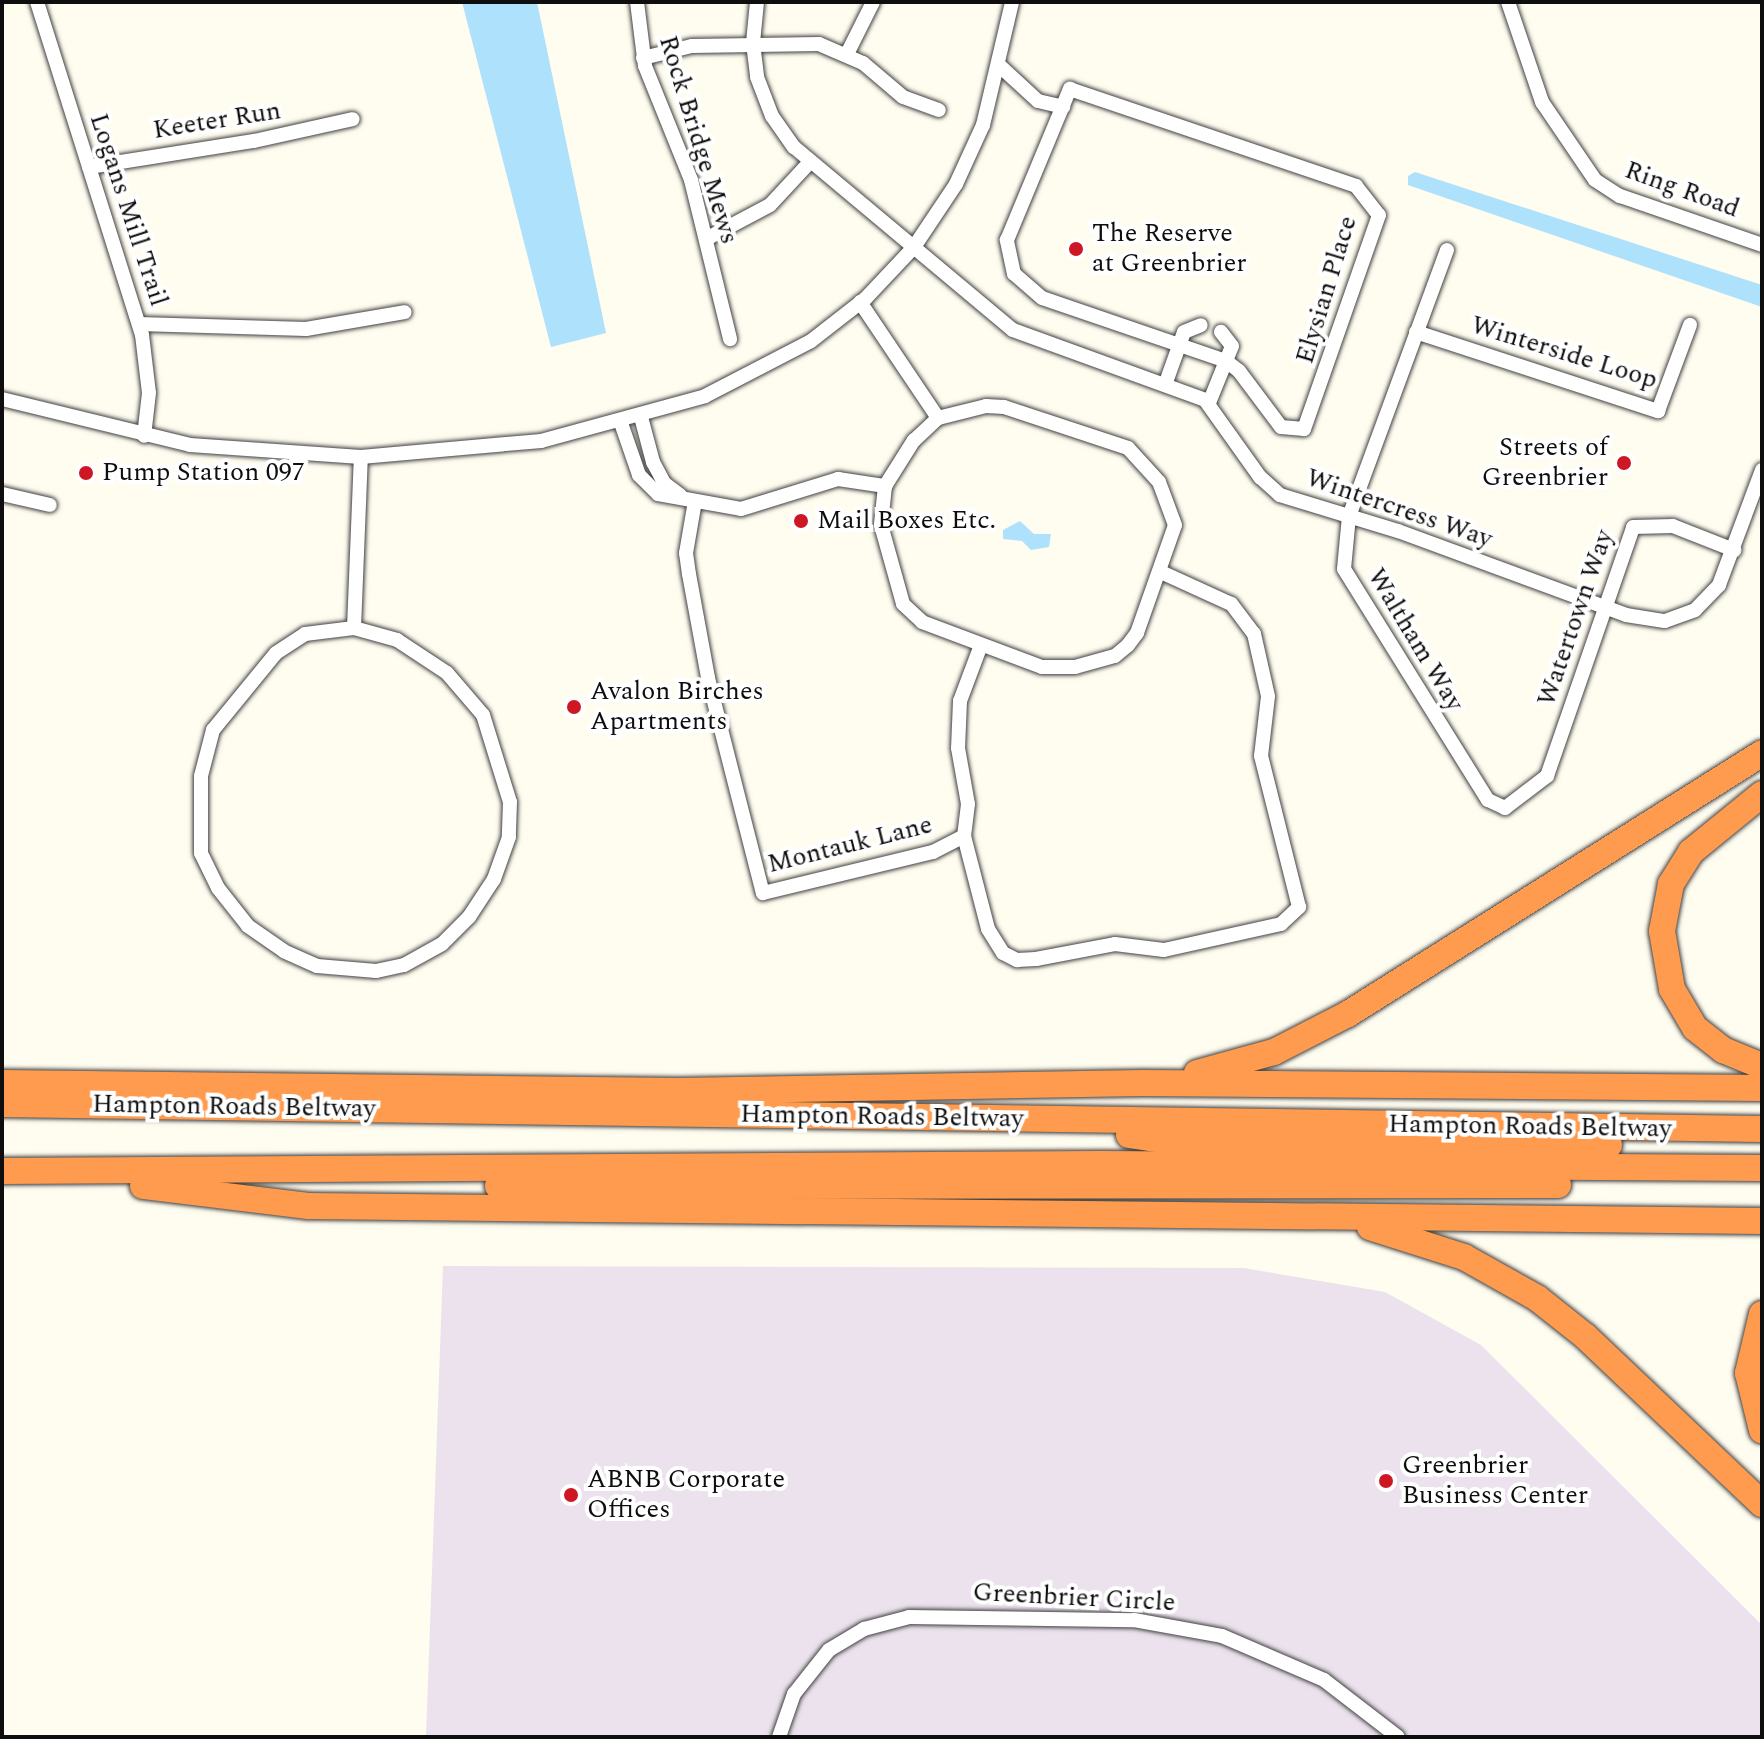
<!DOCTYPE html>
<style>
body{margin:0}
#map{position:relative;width:1764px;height:1739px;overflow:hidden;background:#fffcf0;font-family:Spectral,serif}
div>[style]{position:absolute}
.industrial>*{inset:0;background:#ece2ee}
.water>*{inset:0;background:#aee1fc}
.roads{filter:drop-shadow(0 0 2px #414141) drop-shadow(0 0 2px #414141)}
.street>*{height:14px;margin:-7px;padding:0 7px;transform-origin:7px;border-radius:7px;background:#fff}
.highway>*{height:26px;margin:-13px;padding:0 13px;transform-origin:13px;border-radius:13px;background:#ff9b4e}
.dots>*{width:22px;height:22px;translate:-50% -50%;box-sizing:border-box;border:4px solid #fff;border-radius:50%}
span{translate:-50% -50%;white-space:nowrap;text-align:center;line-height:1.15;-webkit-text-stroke:8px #fff;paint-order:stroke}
.street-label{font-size:26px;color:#0e0e0e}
.poi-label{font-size:26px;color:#0e0e0e}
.left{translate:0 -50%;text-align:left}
.right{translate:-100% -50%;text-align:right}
.frame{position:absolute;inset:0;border:4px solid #0e0e0e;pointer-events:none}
</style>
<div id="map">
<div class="industrial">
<div style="clip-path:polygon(443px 1266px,1244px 1268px,1385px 1292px,1481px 1345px,1762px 1625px,1762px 1737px,426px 1737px)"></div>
</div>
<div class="water">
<div style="clip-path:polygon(462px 2px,537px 2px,606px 333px,551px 347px)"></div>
<div style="clip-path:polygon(1415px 172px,1762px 285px,1762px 307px,1408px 185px,1408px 176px)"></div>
<div style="clip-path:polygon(1020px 521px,1034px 534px,1051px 534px,1049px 547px,1031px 550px,1022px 541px,1003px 539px,1003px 530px)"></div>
</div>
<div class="roads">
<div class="street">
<div style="left:37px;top:2px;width:349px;rotate:72.5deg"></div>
<div style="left:142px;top:335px;width:58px;rotate:83.1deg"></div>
<div style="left:149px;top:393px;width:43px;rotate:96.6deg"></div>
<div style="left:637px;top:2px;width:64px;rotate:82.9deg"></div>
<div style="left:645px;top:66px;width:123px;rotate:68deg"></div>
<div style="left:691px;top:180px;width:164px;rotate:76.2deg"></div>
<div style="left:757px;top:2px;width:41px;rotate:95.6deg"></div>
<div style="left:753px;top:43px;width:34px;rotate:83deg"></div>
<div style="left:757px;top:77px;width:42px;rotate:69deg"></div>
<div style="left:772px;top:116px;width:38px;rotate:55deg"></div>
<div style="left:794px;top:147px;width:285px;rotate:39.9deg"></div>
<div style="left:1013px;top:330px;width:204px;rotate:20deg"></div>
<div style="left:1205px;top:400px;width:95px;rotate:54.5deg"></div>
<div style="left:1260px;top:477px;width:27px;rotate:42deg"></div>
<div style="left:1280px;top:495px;width:123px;rotate:17deg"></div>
<div style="left:1398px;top:531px;width:243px;rotate:20.2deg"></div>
<div style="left:1626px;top:615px;width:39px;rotate:9deg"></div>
<div style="left:1665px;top:621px;width:32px;rotate:-20deg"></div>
<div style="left:1695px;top:610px;width:35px;rotate:-46deg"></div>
<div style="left:1719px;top:585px;width:123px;rotate:-69.5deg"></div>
<div style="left:1508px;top:2px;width:106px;rotate:71.2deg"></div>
<div style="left:1542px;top:102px;width:94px;rotate:55.8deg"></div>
<div style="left:1595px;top:180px;width:30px;rotate:33deg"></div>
<div style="left:1620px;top:196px;width:150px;rotate:19deg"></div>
<div style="left:847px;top:54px;width:58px;rotate:-63.4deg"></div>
<div style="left:643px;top:58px;width:50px;rotate:-13.8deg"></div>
<div style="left:692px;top:46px;width:127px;rotate:-0.9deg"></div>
<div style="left:819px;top:44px;width:48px;rotate:23.4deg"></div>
<div style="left:863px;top:63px;width:52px;rotate:40.4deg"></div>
<div style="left:903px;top:97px;width:38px;rotate:20deg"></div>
<div style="left:1001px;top:67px;width:50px;rotate:42.6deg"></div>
<div style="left:1038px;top:101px;width:26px;rotate:13deg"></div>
<div style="left:1070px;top:89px;width:302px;rotate:18.7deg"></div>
<div style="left:1356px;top:186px;width:37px;rotate:52deg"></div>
<div style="left:1379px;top:215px;width:227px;rotate:109.3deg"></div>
<div style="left:1304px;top:429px;width:23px;rotate:-175deg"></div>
<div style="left:1281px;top:427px;width:70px;rotate:-126.9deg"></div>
<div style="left:1239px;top:371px;width:16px;rotate:-142deg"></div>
<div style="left:1226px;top:361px;width:194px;rotate:-161.1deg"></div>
<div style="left:1042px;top:298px;width:37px;rotate:-139deg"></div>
<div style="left:1014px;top:274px;width:35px;rotate:-102deg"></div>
<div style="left:1007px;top:240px;width:164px;rotate:-67.4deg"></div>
<div style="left:89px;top:167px;width:167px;rotate:-9deg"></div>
<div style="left:254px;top:141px;width:101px;rotate:-12.5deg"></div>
<div style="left:706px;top:239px;width:72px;rotate:-28deg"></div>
<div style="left:770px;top:205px;width:59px;rotate:-47.1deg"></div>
<div style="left:1447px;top:250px;width:283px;rotate:110.2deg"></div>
<div style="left:1349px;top:516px;width:53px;rotate:95.4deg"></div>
<div style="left:1344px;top:569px;width:272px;rotate:58.1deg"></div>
<div style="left:1488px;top:800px;width:19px;rotate:25deg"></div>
<div style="left:1505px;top:808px;width:53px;rotate:-37.3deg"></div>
<div style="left:1547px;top:776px;width:263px;rotate:-70.9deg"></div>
<div style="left:1633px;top:527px;width:40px;rotate:-1.4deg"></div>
<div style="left:1673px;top:526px;width:66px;rotate:21.5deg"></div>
<div style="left:860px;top:302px;width:140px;rotate:56.1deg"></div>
<div style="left:139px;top:324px;width:167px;rotate:1.7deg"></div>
<div style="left:306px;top:329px;width:100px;rotate:-9.7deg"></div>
<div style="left:1416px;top:332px;width:255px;rotate:18.1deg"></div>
<div style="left:1658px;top:411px;width:92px;rotate:-69.6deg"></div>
<div style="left:1165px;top:385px;width:56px;rotate:-70.3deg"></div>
<div style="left:1184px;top:332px;width:18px;rotate:-22deg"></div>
<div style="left:2px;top:399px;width:194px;rotate:13.7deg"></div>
<div style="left:190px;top:445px;width:171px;rotate:4deg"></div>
<div style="left:361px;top:457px;width:181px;rotate:-5.1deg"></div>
<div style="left:541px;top:441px;width:170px;rotate:-15.3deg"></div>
<div style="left:705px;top:396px;width:119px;rotate:-27.4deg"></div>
<div style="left:811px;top:341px;width:70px;rotate:-38deg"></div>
<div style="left:866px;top:298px;width:70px;rotate:-46.7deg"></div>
<div style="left:914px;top:247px;width:76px;rotate:-56.3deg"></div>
<div style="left:956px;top:184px;width:65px;rotate:-65.4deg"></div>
<div style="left:983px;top:125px;width:126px;rotate:-76.7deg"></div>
<div style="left:1209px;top:403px;width:61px;rotate:-68deg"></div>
<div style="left:1232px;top:346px;width:18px;rotate:-128deg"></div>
<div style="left:641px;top:417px;width:47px;rotate:75.1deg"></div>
<div style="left:653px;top:462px;width:24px;rotate:62deg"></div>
<div style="left:664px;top:483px;width:20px;rotate:37deg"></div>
<div style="left:621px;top:423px;width:55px;rotate:70.9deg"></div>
<div style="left:639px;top:475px;width:27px;rotate:45deg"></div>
<div style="left:658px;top:494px;width:84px;rotate:10.2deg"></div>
<div style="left:741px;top:509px;width:102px;rotate:-17.2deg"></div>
<div style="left:838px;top:479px;width:48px;rotate:8.5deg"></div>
<div style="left:885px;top:486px;width:39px;rotate:96deg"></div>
<div style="left:881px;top:525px;width:82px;rotate:74.4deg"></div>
<div style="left:903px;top:604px;width:26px;rotate:43deg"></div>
<div style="left:922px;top:622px;width:128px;rotate:20.6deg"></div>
<div style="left:1042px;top:667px;width:33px"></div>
<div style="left:1075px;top:667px;width:41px;rotate:-15.4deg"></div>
<div style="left:1115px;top:656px;width:17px;rotate:-40deg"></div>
<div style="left:1128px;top:645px;width:15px;rotate:-53deg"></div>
<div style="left:1137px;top:633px;width:114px;rotate:-70.6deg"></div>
<div style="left:1175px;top:525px;width:46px;rotate:-110.4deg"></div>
<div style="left:1159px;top:482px;width:46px;rotate:-132.4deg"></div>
<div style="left:1128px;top:448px;width:131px;rotate:-161.7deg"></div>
<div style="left:1004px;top:407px;width:18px;rotate:-177deg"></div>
<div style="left:986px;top:406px;width:49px;rotate:166deg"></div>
<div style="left:938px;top:418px;width:33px;rotate:137deg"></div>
<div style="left:914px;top:440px;width:54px;rotate:122.2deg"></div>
<div style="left:2px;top:494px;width:49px;rotate:12.9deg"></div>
<div style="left:695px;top:501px;width:53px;rotate:99.8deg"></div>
<div style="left:686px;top:553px;width:21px;rotate:82deg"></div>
<div style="left:689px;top:574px;width:106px;rotate:79.6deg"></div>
<div style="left:708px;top:678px;width:222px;rotate:75.7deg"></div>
<div style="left:763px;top:893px;width:175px;rotate:-13.6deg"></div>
<div style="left:933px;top:852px;width:35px;rotate:-27deg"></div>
<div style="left:354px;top:628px;width:45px;rotate:15.6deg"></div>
<div style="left:397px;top:640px;width:60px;rotate:33.4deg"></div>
<div style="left:447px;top:673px;width:55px;rotate:49.4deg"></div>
<div style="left:483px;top:715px;width:91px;rotate:72.8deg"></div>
<div style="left:510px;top:802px;width:35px;rotate:92deg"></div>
<div style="left:509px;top:837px;width:45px;rotate:109.7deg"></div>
<div style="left:494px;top:879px;width:45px;rotate:123.3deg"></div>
<div style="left:469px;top:917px;width:38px;rotate:135deg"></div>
<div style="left:442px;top:944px;width:43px;rotate:151.1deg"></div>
<div style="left:404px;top:965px;width:29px;rotate:168deg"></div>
<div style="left:376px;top:971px;width:59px;rotate:-175.2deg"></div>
<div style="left:317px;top:966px;width:36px;rotate:-156deg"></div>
<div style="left:284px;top:951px;width:44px;rotate:-145.2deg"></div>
<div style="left:248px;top:926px;width:48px;rotate:-128.3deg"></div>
<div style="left:218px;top:888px;width:39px;rotate:-116deg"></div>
<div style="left:201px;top:853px;width:77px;rotate:-90deg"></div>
<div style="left:201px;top:776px;width:48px;rotate:-75.4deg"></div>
<div style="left:213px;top:730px;width:99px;rotate:-50.7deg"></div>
<div style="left:276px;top:653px;width:35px;rotate:-33deg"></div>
<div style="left:305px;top:634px;width:49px;rotate:-7deg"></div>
<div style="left:354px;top:628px;width:171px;rotate:-87.7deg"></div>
<div style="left:981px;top:645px;width:60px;rotate:110.6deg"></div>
<div style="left:960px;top:701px;width:47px;rotate:92.4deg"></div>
<div style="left:958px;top:748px;width:57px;rotate:79.9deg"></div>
<div style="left:968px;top:804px;width:32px;rotate:97deg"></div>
<div style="left:964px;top:836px;width:96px;rotate:75.5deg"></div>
<div style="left:988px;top:929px;width:28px;rotate:58deg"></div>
<div style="left:1003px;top:953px;width:16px;rotate:27deg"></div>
<div style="left:1017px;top:960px;width:19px;rotate:-3deg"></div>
<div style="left:1036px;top:959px;width:80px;rotate:-10.8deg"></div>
<div style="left:1115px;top:944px;width:49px;rotate:7deg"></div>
<div style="left:1164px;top:950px;width:120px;rotate:-12.5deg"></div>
<div style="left:1281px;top:924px;width:25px;rotate:-43deg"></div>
<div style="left:1299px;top:907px;width:156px;rotate:-104.1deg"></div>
<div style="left:1261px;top:756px;width:60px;rotate:-83.3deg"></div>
<div style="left:1268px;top:696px;width:64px;rotate:-102.7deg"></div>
<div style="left:1254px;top:634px;width:38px;rotate:-127deg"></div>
<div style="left:1231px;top:604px;width:77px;rotate:-155.4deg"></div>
<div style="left:779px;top:1737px;width:46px;rotate:-70.8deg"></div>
<div style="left:794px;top:1694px;width:56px;rotate:-51.5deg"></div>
<div style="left:829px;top:1650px;width:41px;rotate:-31deg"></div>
<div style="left:864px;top:1629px;width:47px;rotate:-14.9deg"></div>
<div style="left:909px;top:1617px;width:225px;rotate:0.8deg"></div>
<div style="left:1134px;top:1620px;width:89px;rotate:10.3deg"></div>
<div style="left:1222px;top:1636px;width:111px;rotate:23.3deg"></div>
<div style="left:1324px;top:1680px;width:93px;rotate:37.6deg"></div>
</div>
<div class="highway">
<div style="left:1762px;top:794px;width:92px;rotate:140.8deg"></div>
<div style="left:1691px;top:852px;width:38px;rotate:122deg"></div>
<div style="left:1671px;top:884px;width:48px;rotate:100.8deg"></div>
<div style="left:1662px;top:931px;width:59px;rotate:80.2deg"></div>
<div style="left:1672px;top:989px;width:45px;rotate:59.5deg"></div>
<div style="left:1695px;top:1028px;width:36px;rotate:38deg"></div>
<div style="left:1723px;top:1050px;width:42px;rotate:22.3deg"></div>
<div style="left:1197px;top:1073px;width:80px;rotate:-15.3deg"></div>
<div style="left:1274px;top:1052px;width:83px;rotate:-27.2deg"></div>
<div style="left:1348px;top:1014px;width:489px;rotate:-32.2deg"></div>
<div style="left:2px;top:1083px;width:678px;rotate:0.68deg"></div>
<div style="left:680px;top:1091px;width:463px;rotate:-1deg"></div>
<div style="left:1143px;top:1083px;width:619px;rotate:0.46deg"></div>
<div style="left:2px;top:1104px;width:1760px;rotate:0.81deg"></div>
<div style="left:1129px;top:1135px;width:40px;rotate:8.5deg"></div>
<div style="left:1169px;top:1141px;width:171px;rotate:1.7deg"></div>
<div style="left:1340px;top:1146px;width:269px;rotate:-0.2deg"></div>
<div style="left:2px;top:1171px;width:1098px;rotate:-0.37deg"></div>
<div style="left:1100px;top:1164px;width:662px;rotate:0.35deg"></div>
<div style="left:143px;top:1186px;width:166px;rotate:6.9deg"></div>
<div style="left:308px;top:1206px;width:1454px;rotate:0.59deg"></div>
<div style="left:498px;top:1186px;width:1060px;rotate:-0.05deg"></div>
<div style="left:1370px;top:1227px;width:99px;rotate:17.7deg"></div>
<div style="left:1464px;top:1257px;width:84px;rotate:29.3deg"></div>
<div style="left:1537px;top:1298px;width:61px;rotate:38.4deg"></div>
<div style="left:1585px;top:1336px;width:244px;rotate:43.5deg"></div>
<div style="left:1762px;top:1314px;width:61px;rotate:103.3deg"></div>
<div style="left:1748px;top:1373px;width:59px;rotate:76.2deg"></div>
</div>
</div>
<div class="dots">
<div style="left:1076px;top:249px;background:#ce1724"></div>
<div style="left:1624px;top:463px;background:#ce1724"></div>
<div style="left:86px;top:473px;background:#ce1724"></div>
<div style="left:801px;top:521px;background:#ce1724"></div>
<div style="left:574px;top:707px;background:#ce1724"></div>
<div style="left:1386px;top:1481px;background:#ce1724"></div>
<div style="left:571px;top:1495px;background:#ce1724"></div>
</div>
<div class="street-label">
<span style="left:217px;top:121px;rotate:-9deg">Keeter Run</span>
<span style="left:698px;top:140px;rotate:73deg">Rock Bridge Mews</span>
<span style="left:1682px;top:190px;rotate:20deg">Ring Road</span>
<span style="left:128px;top:210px;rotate:72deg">Logans Mill Trail</span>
<span style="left:1327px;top:290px;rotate:-73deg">Elysian Place</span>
<span style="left:1564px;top:353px;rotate:17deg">Winterside Loop</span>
<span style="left:1399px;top:509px;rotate:19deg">Wintercress Way</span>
<span style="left:1576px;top:618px;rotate:-71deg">Watertown Way</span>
<span style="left:1415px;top:640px;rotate:59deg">Waltham Way</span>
<span style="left:850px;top:845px;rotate:-14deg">Montauk Lane</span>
<span style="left:234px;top:1107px;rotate:1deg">Hampton Roads Beltway</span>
<span style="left:882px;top:1117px;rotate:1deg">Hampton Roads Beltway</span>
<span style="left:1530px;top:1127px;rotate:1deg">Hampton Roads Beltway</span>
<span style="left:1074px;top:1598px;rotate:3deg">Greenbrier Circle</span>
</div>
<div class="poi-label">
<span class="left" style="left:1092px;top:249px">The Reserve<br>at Greenbrier</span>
<span class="right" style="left:1608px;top:463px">Streets of<br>Greenbrier</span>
<span class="left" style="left:102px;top:473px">Pump Station 097</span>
<span class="left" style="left:817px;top:521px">Mail Boxes Etc.</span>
<span class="left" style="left:590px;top:707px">Avalon Birches<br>Apartments</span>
<span class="left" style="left:1402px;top:1481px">Greenbrier<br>Business Center</span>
<span class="left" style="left:587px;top:1495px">ABNB Corporate<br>Offices</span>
</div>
<div class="frame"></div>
</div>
